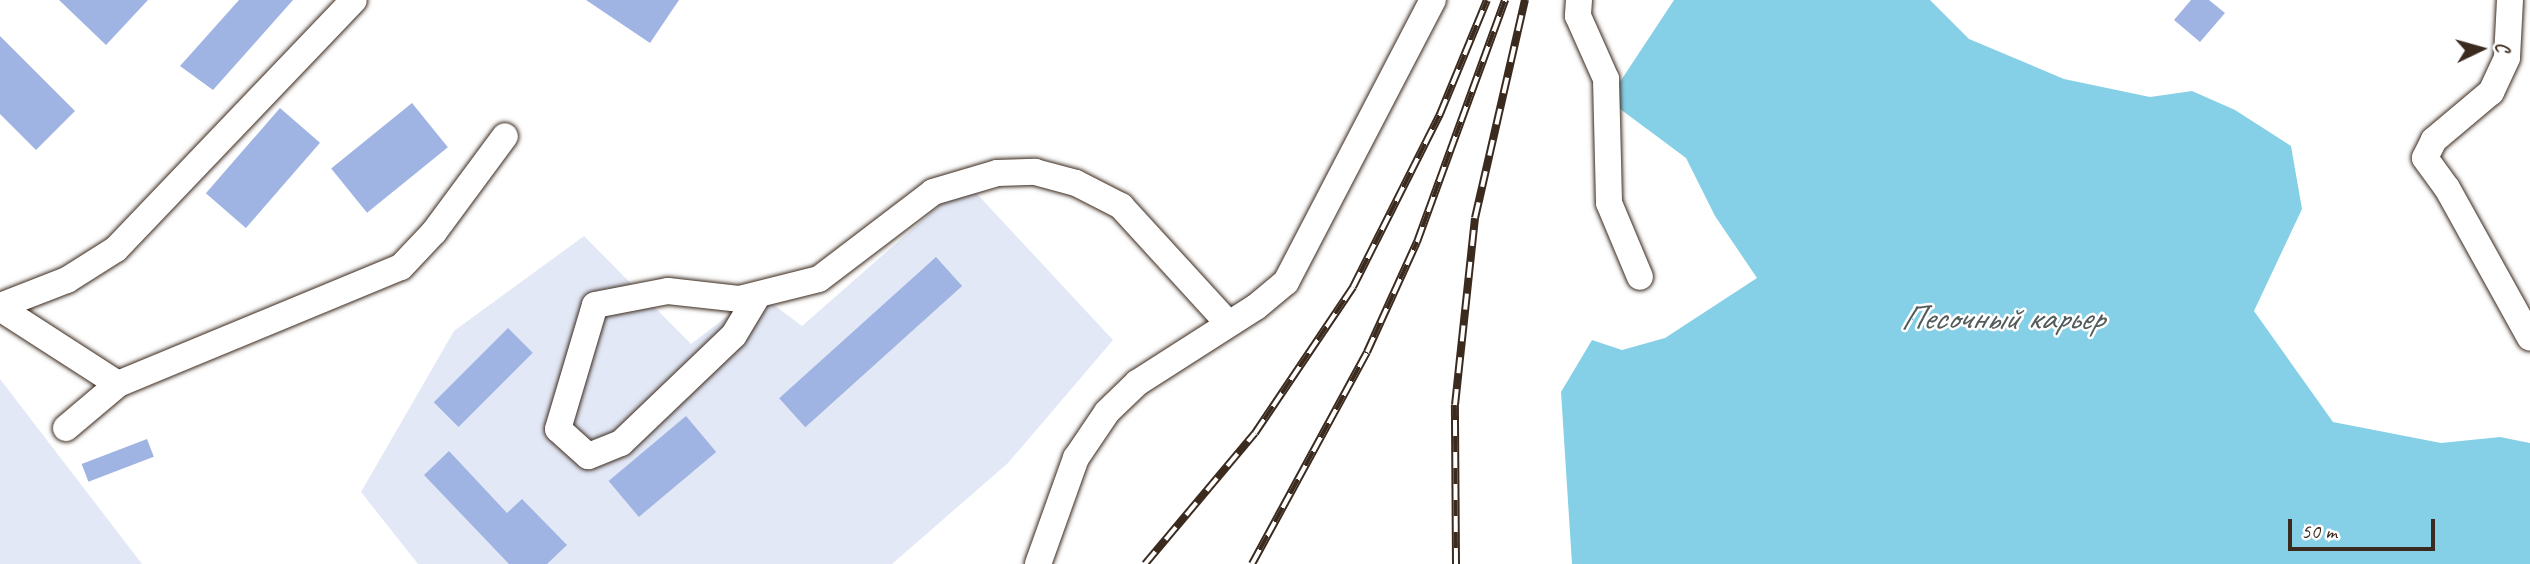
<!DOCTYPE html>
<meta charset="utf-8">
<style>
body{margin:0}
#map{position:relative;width:2530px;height:564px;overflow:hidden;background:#fff;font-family:Caveat,sans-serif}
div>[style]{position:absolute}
.built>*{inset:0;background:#e2e8f6}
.water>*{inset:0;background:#86d0e7}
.building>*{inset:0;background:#9fb4e2;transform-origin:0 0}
.roads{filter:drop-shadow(0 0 2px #3b2a1e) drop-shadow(0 0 2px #3b2a1e)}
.minor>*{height:26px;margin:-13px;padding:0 13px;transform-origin:13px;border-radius:13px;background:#fff}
.rail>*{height:8px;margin-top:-4px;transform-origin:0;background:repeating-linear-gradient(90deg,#fff 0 16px,#3b2a1e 0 32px);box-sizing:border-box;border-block:2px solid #3b2a1e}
span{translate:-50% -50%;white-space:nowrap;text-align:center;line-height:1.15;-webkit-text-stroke:5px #fff;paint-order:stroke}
.water-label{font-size:35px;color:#525c5a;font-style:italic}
.north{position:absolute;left:2446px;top:14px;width:70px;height:70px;-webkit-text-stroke:5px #fff;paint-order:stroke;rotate:85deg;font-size:19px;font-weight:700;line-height:28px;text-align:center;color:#3b2a1e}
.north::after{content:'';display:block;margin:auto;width:24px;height:32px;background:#3b2a1e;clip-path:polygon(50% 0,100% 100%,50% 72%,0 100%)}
.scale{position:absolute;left:2288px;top:519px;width:147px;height:32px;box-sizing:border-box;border:4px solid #3b2a1e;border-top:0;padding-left:9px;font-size:21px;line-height:24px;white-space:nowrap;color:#3b2a1e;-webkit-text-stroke:5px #fff;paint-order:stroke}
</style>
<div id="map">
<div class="built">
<div style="clip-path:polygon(966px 182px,1113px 340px,1008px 463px,892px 564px,418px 564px,361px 492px,454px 331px,584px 236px,691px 344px,758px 293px,802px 326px)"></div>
<div style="clip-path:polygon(0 379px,142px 564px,0 564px)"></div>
</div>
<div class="water">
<div style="clip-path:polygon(1930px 0,1969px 39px,2064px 79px,2150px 97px,2192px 91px,2235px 110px,2291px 146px,2302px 209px,2254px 311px,2333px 422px,2441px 443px,2500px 437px,2530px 443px,2530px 564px,1572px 564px,1561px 392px,1592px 340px,1622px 350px,1665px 338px,1757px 278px,1715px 216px,1686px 158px,1608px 100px,1674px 0)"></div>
</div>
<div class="building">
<div style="clip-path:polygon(59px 0,148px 0,106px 45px)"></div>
<div style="clip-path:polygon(239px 0,293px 0,213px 90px,180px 66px)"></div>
<div style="clip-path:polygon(586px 0,679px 0,650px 43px)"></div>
<div style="clip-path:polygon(2191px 0,2209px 0,2225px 13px,2200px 42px,2174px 20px)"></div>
<div style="clip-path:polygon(0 36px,75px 111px,36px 150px,0 114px)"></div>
<div style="left:412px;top:103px;width:57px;height:104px;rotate:51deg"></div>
<div style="left:280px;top:108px;width:53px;height:113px;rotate:41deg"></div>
<div style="left:936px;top:257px;width:39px;height:211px;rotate:48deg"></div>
<div style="left:508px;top:328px;width:35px;height:105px;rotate:45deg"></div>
<div style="left:686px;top:416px;width:47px;height:101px;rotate:50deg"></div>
<div style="left:147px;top:439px;width:19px;height:70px;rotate:69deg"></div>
<div style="clip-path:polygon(449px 451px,507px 513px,522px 499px,567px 545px,547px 564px,509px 564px,424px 475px)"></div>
</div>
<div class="roads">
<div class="minor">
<div style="left:1579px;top:0;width:16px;rotate:94deg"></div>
<div style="left:1578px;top:16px;width:69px;rotate:66deg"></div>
<div style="left:1606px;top:79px;width:124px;rotate:88.6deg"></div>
<div style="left:1609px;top:203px;width:80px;rotate:67.3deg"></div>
<div style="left:2510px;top:0;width:58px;rotate:93deg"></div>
<div style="left:2507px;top:58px;width:38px;rotate:115deg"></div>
<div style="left:2491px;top:92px;width:75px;rotate:139.9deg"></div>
<div style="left:2434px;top:140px;width:20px;rotate:117deg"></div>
<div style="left:2425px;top:158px;width:37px;rotate:54deg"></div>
<div style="left:2447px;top:188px;width:171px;rotate:61deg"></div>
<div style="left:758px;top:295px;width:47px;rotate:121deg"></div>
<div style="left:734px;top:335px;width:156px;rotate:136.3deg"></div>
<div style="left:621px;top:443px;width:35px;rotate:158deg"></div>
<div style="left:588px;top:456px;width:40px;rotate:-138deg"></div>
<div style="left:558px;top:429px;width:129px;rotate:-73.4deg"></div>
<div style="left:595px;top:305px;width:74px;rotate:-10.9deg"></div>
<div style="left:668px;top:291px;width:71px;rotate:6.4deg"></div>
<div style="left:739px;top:299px;width:82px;rotate:-14deg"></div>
<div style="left:819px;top:279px;width:143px;rotate:-37.3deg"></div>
<div style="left:933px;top:192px;width:67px;rotate:-16.5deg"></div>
<div style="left:997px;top:173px;width:38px;rotate:-2deg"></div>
<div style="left:1035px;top:172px;width:42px;rotate:15deg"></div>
<div style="left:1076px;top:183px;width:51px;rotate:27.1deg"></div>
<div style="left:1121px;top:206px;width:157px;rotate:47.6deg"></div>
<div style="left:0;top:306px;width:72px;rotate:-21.2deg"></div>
<div style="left:67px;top:280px;width:58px;rotate:-32.3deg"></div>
<div style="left:116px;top:249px;width:344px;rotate:-46.3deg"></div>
<div style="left:0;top:308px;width:140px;rotate:32.8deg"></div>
<div style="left:118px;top:384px;width:306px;rotate:-22.5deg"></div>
<div style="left:401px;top:267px;width:48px;rotate:-46.7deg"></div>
<div style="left:434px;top:232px;width:119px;rotate:-53.5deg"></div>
<div style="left:66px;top:428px;width:68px;rotate:-40.2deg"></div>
<div style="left:1038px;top:564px;width:113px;rotate:-70.3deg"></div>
<div style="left:1076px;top:458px;width:55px;rotate:-56deg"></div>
<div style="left:1107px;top:412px;width:42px;rotate:-44deg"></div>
<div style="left:1137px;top:383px;width:141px;rotate:-32.6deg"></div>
<div style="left:1256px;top:307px;width:39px;rotate:-40deg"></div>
<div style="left:1286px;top:282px;width:318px;rotate:-62.5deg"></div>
</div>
</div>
<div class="rail">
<div style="left:1145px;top:564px;width:171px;rotate:-50deg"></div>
<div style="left:1255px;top:433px;width:176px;rotate:-56.1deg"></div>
<div style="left:1353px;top:287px;width:194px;rotate:-63.3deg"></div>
<div style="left:1440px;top:114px;width:123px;rotate:-67.6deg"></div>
<div style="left:1252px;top:564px;width:241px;rotate:-61.5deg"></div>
<div style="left:1367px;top:352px;width:121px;rotate:-65.6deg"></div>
<div style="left:1417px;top:242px;width:258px;rotate:-70deg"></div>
<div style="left:1456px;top:564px;width:159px;rotate:-90.4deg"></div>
<div style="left:1455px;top:405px;width:188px;rotate:-83.9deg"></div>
<div style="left:1475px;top:218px;width:224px;rotate:-77.1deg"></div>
</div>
<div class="water-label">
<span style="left:2002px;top:318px">Песочный карьер</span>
</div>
<div class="north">С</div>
<div class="scale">50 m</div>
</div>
